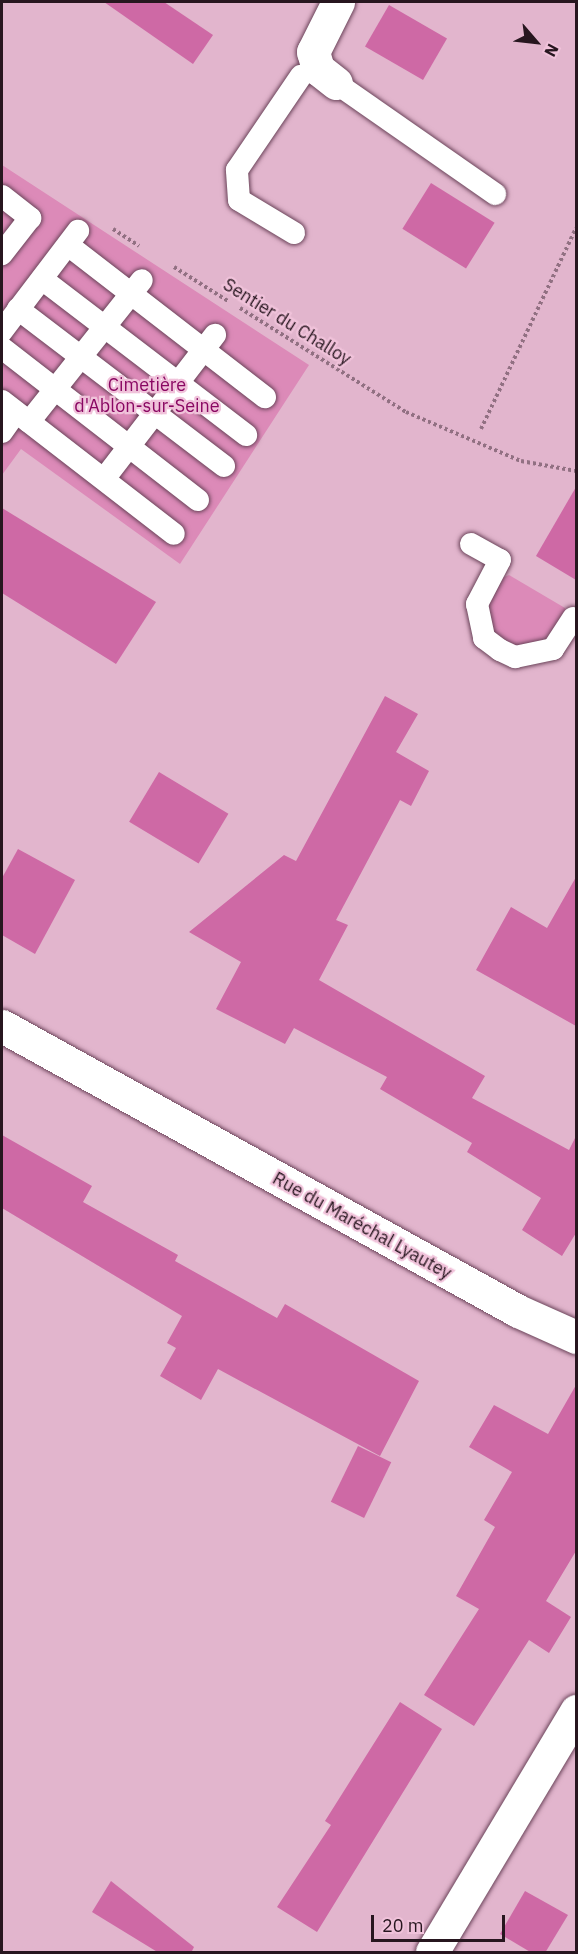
<!DOCTYPE html>
<meta charset="utf-8">
<style>
body{margin:0}
#map{position:relative;width:578px;height:1954px;overflow:hidden;background:#e2b5cd;font-family:"IBM Plex Sans",sans-serif}
div>[style]{position:absolute}
.green>*{inset:0;background:#dc8ab8}
.building>*{inset:0;background:#ce69a5;transform-origin:0 0}
.path>*{height:4px;margin-top:-2px;transform-origin:0;background:repeating-linear-gradient(90deg,#917082 0 3px,transparent 0 6px)}
.roads{filter:drop-shadow(0 0 2px #6b445a) drop-shadow(0 0 2px #6b445a)}
.service>*{height:22px;margin:-11px;padding:0 11px;transform-origin:11px;border-radius:11px;background:#fff}
.minor>*{height:33px;margin:-16.5px;padding:0 16.5px;transform-origin:16.5px;border-radius:16.5px;background:#fff}
.tertiary>*{height:33px;margin:-16.5px;padding:0 16.5px;transform-origin:16.5px;border-radius:16.5px;background:#fff}
span{translate:-50% -50%;white-space:nowrap;text-align:center;line-height:1.15;-webkit-text-stroke:4.5px #f0c2da;paint-order:stroke}
.street-label{font-size:18px;color:#27161f}
.park-label{font-size:18px;color:#890762}
.frame{position:absolute;inset:0;border:3px solid #27161f;pointer-events:none}
.north{position:absolute;left:506px;top:12px;width:60px;height:60px;-webkit-text-stroke:4px #f0c2da;paint-order:stroke;rotate:118deg;font-size:16px;font-weight:700;line-height:24px;text-align:center;color:#27161f}
.north::after{content:'';display:block;margin:auto;width:21px;height:27px;background:#27161f;clip-path:polygon(50% 0,100% 100%,50% 72%,0 100%)}
.scale{position:absolute;left:371px;top:1915px;width:134px;height:27px;box-sizing:border-box;border:3px solid #27161f;border-top:0;padding-left:8px;font-size:18px;line-height:21px;white-space:nowrap;color:#27161f;-webkit-text-stroke:4px #f0c2da;paint-order:stroke}
</style>
<div id="map">
<div class="green">
<div style="clip-path:polygon(2px 165px,309px 365px,180px 564px,21px 449px,2px 475px)"></div>
<div style="clip-path:polygon(509px 575px,565px 608px,564px 625px,538px 646px,511px 646px,489px 632px,486px 605px,500px 579px)"></div>
</div>
<div class="building">
<div style="clip-path:polygon(104px 2px,164px 2px,213px 35px,193px 64px)"></div>
<div style="left:389px;top:5px;width:67px;height:48px;rotate:30deg"></div>
<div style="left:431px;top:183px;width:75px;height:54px;rotate:32deg"></div>
<div style="clip-path:polygon(576px 487px,576px 580px,536px 556px)"></div>
<div style="clip-path:polygon(2px 508px,156px 602px,116px 664px,2px 593px)"></div>
<div style="clip-path:polygon(385px 696px,418px 714px,396px 752px,429px 771px,411px 806px,400px 800px,336px 920px,348px 925px,319px 980px,485px 1076px,472px 1098px,569px 1150px,576px 1136px,576px 1233px,562px 1256px,522px 1230px,541px 1198px,467px 1152px,472px 1143px,380px 1089px,387px 1077px,294px 1028px,285px 1044px,216px 1009px,241px 962px,189px 932px,284px 855px,296px 861px)"></div>
<div style="left:159px;top:772px;width:81px;height:58px;rotate:31deg"></div>
<div style="clip-path:polygon(18px 849px,75px 880px,35px 954px,2px 935px,2px 878px)"></div>
<div style="clip-path:polygon(576px 877px,576px 1026px,476px 970px,511px 907px,547px 928px)"></div>
<div style="clip-path:polygon(2px 1135px,92px 1186px,83px 1202px,178px 1255px,175px 1261px,277px 1318px,285px 1304px,419px 1381px,380px 1456px,218px 1369px,201px 1400px,160px 1376px,176px 1348px,167px 1343px,182px 1316px,2px 1208px)"></div>
<div style="clip-path:polygon(576px 1385px,576px 1551px,546px 1601px,571px 1617px,549px 1653px,529px 1640px,474px 1726px,424px 1695px,479px 1609px,456px 1596px,495px 1527px,484px 1520px,512px 1472px,469px 1447px,494px 1405px,548px 1434px)"></div>
<div style="left:358px;top:1446px;width:37px;height:62px;rotate:26deg"></div>
<div style="clip-path:polygon(400px 1702px,442px 1729px,317px 1932px,277px 1907px,331px 1825px,325px 1821px)"></div>
<div style="clip-path:polygon(111px 1881px,194px 1947px,191px 1953px,159px 1953px,92px 1912px)"></div>
<div style="clip-path:polygon(525px 1891px,568px 1915px,545px 1953px,532px 1953px,500px 1934px)"></div>
</div>
<div class="path">
<div style="left:113px;top:229px;width:31px;rotate:33deg"></div>
<div style="left:174px;top:267px;width:64px;rotate:32.2deg"></div>
<div style="left:240px;top:308px;width:196px;rotate:32.1deg"></div>
<div style="left:406px;top:412px;width:125px;rotate:23.1deg"></div>
<div style="left:521px;top:461px;width:56px;rotate:10.3deg"></div>
<div style="left:481px;top:429px;width:222px;rotate:-64.7deg"></div>
</div>
<div class="roads">
<div class="service">
<div style="left:336px;top:83px;width:194px;rotate:34.9deg"></div>
<div style="left:2px;top:196px;width:36px;rotate:38deg"></div>
<div style="left:30px;top:218px;width:46px;rotate:127.9deg"></div>
<div style="left:294px;top:233px;width:64px;rotate:-149deg"></div>
<div style="left:239px;top:200px;width:30px;rotate:-94deg"></div>
<div style="left:237px;top:170px;width:114px;rotate:-55.8deg"></div>
<div style="left:68px;top:245px;width:249px;rotate:37.7deg"></div>
<div style="left:42px;top:279px;width:257px;rotate:37.4deg"></div>
<div style="left:18px;top:309px;width:259px;rotate:37.3deg"></div>
<div style="left:2px;top:331px;width:126px;rotate:-52.8deg"></div>
<div style="left:2px;top:348px;width:248px;rotate:37.8deg"></div>
<div style="left:2px;top:401px;width:217px;rotate:37.7deg"></div>
<div style="left:29px;top:422px;width:181px;rotate:-51.5deg"></div>
<div style="left:2px;top:432px;width:24px;rotate:-55deg"></div>
<div style="left:104px;top:479px;width:182px;rotate:-52.4deg"></div>
<div style="left:471px;top:544px;width:33px;rotate:29deg"></div>
<div style="left:500px;top:560px;width:50px;rotate:117.6deg"></div>
<div style="left:477px;top:604px;width:35px;rotate:78deg"></div>
<div style="left:484px;top:638px;width:20px;rotate:37deg"></div>
<div style="left:500px;top:650px;width:17px;rotate:25deg"></div>
<div style="left:515px;top:657px;width:39px;rotate:-12deg"></div>
<div style="left:553px;top:649px;width:37px;rotate:-57deg"></div>
</div>
<div class="minor">
<div style="left:336px;top:83px;width:23px;rotate:-142deg"></div>
<div style="left:318px;top:69px;width:18px;rotate:-106deg"></div>
<div style="left:313px;top:52px;width:56px;rotate:-63.4deg"></div>
<div style="left:432px;top:1952px;width:281px;rotate:-59.1deg"></div>
</div>
<div class="tertiary">
<div style="left:2px;top:1026px;width:589px;rotate:28.91deg"></div>
<div style="left:518px;top:1311px;width:64px;rotate:24.1deg"></div>
</div>
</div>
<div class="street-label">
<span style="left:287px;top:322px;rotate:32deg">Sentier du Challoy</span>
<span style="left:362px;top:1226px;rotate:29deg">Rue du Maréchal Lyautey</span>
</div>
<div class="park-label">
<span style="left:147px;top:396px">Cimetière<br>d'Ablon-sur-Seine</span>
</div>
<div class="frame"></div>
<div class="north">N</div>
<div class="scale">20 m</div>
</div>
